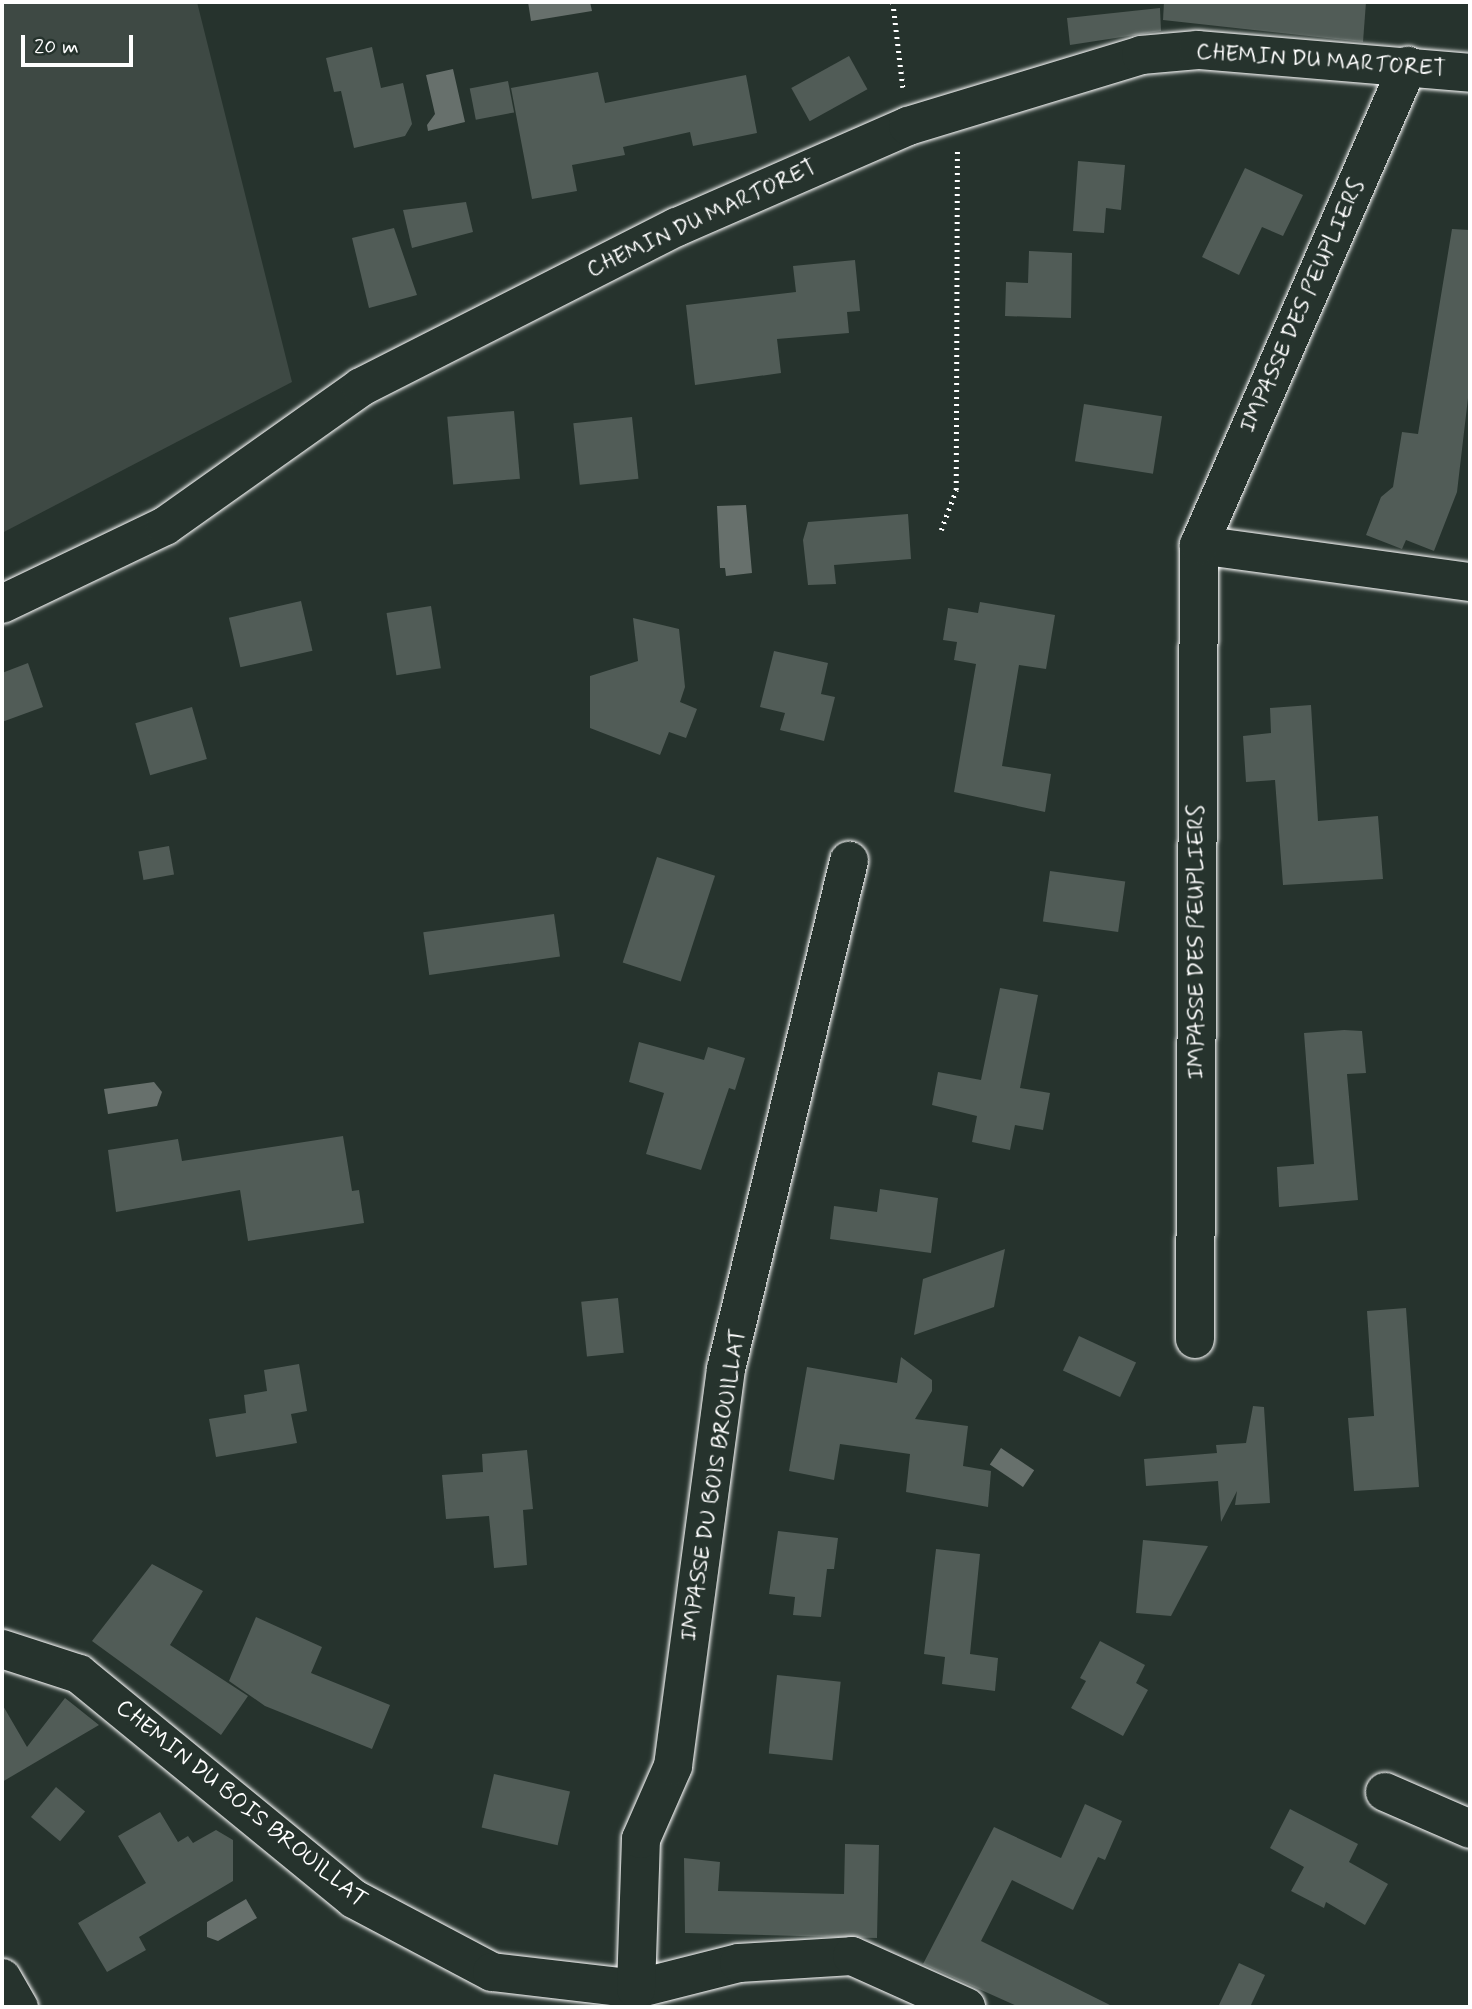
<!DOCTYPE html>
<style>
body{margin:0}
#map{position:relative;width:1472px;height:2009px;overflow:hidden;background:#26332d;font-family:Mynerve,sans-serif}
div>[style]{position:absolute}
.green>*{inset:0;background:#3e4944}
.water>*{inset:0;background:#67706c;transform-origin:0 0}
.building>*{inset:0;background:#515c57;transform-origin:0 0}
.path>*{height:4.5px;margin-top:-2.25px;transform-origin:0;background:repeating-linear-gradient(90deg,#fff 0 2px,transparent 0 7px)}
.roads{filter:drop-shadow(0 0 2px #fff) drop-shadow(0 0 2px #fff)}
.street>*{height:38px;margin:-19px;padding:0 19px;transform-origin:19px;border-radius:19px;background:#26332d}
.secondary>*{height:38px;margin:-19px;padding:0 19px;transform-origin:19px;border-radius:19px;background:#26332d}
span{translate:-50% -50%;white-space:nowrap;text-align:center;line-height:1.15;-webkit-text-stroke:6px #26332d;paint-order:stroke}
.street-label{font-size:23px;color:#fff}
.frame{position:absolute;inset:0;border:4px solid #fff;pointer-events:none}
.scale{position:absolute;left:21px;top:35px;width:112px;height:32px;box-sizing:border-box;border:4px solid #fff;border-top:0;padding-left:9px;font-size:21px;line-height:24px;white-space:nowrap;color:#fff;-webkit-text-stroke:5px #26332d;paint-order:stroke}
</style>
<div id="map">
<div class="green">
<div style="clip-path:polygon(2px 2px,197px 2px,292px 382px,2px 533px)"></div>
</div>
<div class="water">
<div style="clip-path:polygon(528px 2px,590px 2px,592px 11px,531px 21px)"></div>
<div style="clip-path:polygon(453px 69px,465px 122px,428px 131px,427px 125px,435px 114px,426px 75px)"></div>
<div style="clip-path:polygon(746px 505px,752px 573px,726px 576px,725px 568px,720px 568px,717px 506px)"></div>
<div style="clip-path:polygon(154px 1082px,162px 1092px,157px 1106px,108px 1114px,104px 1089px)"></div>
<div style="left:1001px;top:1448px;width:40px;height:20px;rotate:34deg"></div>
<div style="clip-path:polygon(246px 1899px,257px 1918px,218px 1941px,207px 1937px,207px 1922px)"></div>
</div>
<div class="building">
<div style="clip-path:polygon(1164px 2px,1366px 2px,1363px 42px,1163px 20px)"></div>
<div style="clip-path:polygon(1160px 8px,1161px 31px,1070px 45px,1067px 18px)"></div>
<div style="clip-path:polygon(372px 47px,381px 88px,403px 83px,412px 124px,405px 136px,354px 148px,341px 91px,334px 92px,326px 58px)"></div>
<div style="left:849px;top:56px;width:38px;height:66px;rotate:61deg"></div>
<div style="clip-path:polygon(598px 72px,605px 103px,746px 75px,757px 133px,693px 146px,690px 132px,623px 147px,625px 155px,572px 165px,577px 191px,532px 199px,511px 88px)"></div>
<div style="left:508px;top:81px;width:32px;height:39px;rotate:79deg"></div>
<div style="clip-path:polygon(1078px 161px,1125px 165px,1121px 210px,1106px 208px,1104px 233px,1073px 231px)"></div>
<div style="clip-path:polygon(1245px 168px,1303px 195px,1283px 236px,1262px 227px,1239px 275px,1202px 257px)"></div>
<div style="clip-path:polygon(466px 202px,473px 232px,412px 248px,403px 210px)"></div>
<div style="clip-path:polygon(394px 228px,417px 295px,369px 308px,352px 238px)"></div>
<div style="clip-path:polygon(1452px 229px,1470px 230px,1470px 381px,1457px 492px,1434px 551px,1406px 540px,1402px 549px,1366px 535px,1381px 497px,1393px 487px,1402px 432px,1418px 434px)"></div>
<div style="clip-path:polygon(1029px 251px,1072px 253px,1071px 318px,1005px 316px,1006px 282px,1028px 283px)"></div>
<div style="clip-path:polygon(855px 260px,860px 311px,847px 312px,849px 333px,777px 339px,781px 373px,695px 385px,686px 305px,796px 292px,793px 266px)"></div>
<div style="left:1084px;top:404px;width:79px;height:58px;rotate:9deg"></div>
<div style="left:514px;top:411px;width:68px;height:67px;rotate:85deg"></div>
<div style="left:632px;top:417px;width:62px;height:59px;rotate:84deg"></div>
<div style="clip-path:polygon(908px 514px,911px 559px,834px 565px,836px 584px,808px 585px,803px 540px,808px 522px)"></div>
<div style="left:301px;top:601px;width:51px;height:74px;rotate:77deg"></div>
<div style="clip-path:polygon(980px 602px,1055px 615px,1046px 669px,1019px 665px,1002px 766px,1051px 774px,1045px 812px,954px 792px,976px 664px,954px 660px,957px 642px,943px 640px,948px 608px,978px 613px)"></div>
<div style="left:431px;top:606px;width:63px;height:45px;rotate:81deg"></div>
<div style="clip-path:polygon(633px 618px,679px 629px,685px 687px,680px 702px,697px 709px,686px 738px,669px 732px,660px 755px,590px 728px,590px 676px,638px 661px)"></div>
<div style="clip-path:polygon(774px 651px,828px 663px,821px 694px,835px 697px,824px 741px,780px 730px,785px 713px,760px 707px)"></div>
<div style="clip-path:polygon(28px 663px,43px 707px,2px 722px,2px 673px)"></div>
<div style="clip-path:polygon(1311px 705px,1318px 821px,1378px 816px,1383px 879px,1283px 885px,1275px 780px,1246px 782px,1243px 736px,1271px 733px,1270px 708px)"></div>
<div style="left:192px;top:707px;width:54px;height:59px;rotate:74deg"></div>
<div style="left:169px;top:846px;width:29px;height:31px;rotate:80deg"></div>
<div style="left:657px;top:857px;width:61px;height:111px;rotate:18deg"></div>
<div style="left:1050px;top:871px;width:76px;height:51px;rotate:8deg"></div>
<div style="left:554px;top:914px;width:43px;height:132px;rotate:82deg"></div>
<div style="clip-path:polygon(1000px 988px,1038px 995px,1020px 1088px,1050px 1093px,1043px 1130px,1015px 1125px,1010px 1150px,972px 1142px,977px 1116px,932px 1105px,938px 1072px,981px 1080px)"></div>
<div style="clip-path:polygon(1344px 1030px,1362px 1031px,1366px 1073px,1347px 1074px,1358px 1200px,1279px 1207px,1277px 1167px,1314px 1164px,1304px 1033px)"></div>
<div style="clip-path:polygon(639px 1042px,704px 1060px,708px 1047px,745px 1058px,735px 1090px,729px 1088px,701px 1170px,646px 1154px,664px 1093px,629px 1082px)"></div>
<div style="clip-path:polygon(343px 1136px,352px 1191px,359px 1190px,364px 1223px,248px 1241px,240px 1190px,116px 1212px,108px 1150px,178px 1139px,182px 1161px)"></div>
<div style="clip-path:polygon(880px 1189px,938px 1198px,931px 1253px,830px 1239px,834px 1206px,877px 1212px)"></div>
<div style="clip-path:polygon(1005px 1249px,994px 1307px,914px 1335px,923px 1279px)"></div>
<div style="left:618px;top:1298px;width:55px;height:37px;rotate:84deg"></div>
<div style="clip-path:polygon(1406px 1308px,1419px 1487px,1354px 1491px,1348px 1418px,1374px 1416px,1367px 1311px)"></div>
<div style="left:1079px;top:1336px;width:63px;height:38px;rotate:25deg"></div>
<div style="clip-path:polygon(901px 1357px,932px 1380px,932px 1391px,915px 1419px,968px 1426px,963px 1466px,991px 1471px,988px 1507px,906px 1492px,910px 1454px,840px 1444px,834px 1480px,789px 1471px,807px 1367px,897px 1383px)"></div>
<div style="clip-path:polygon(299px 1364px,307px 1411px,291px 1414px,297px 1443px,216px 1457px,209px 1419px,246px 1413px,244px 1395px,267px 1391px,264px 1370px)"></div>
<div style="clip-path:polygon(1253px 1406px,1264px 1407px,1270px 1503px,1235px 1505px,1237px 1491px,1221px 1522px,1218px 1481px,1146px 1486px,1144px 1459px,1217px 1453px,1216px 1445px,1246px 1443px)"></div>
<div style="clip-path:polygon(527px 1450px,533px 1509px,523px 1510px,527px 1565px,494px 1568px,489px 1516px,446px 1519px,442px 1475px,483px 1472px,482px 1454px)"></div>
<div style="clip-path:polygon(778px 1531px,838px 1538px,834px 1569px,827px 1569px,821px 1617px,793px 1615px,795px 1597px,769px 1594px)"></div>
<div style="clip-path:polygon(1143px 1540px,1208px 1546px,1171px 1616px,1136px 1613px)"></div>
<div style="clip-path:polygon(936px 1549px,980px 1554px,970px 1654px,998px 1658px,995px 1691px,942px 1684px,945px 1657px,924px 1654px)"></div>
<div style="clip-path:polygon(152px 1564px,203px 1591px,170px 1645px,248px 1696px,221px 1735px,92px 1641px)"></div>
<div style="clip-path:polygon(256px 1617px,322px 1647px,311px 1673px,390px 1705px,372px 1749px,265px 1706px,229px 1681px)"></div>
<div style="clip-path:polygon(1100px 1641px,1145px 1665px,1136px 1683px,1148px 1690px,1123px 1736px,1071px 1708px,1086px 1681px,1080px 1678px)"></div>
<div style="left:777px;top:1675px;width:64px;height:79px;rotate:6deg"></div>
<div style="clip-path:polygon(65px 1698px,99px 1725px,2px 1782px,2px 1704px,27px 1747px)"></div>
<div style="left:494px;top:1774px;width:78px;height:55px;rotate:13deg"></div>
<div style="left:56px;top:1787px;width:38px;height:39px;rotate:40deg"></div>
<div style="clip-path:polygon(1085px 1804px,1122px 1821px,1105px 1860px,1098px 1857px,1073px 1910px,1012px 1880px,981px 1941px,1114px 2007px,1019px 2007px,923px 1964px,994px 1827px,1061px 1858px)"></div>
<div style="clip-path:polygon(1290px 1809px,1358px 1844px,1349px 1862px,1388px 1884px,1365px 1925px,1326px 1902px,1324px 1908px,1291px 1891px,1304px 1867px,1270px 1848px)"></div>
<div style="clip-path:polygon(160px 1812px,178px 1842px,188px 1836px,193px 1843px,216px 1830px,233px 1840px,233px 1881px,139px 1937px,146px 1950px,107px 1972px,78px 1923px,146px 1883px,118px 1836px)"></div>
<div style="clip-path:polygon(845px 1844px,879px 1845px,877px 1938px,685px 1933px,684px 1858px,720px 1862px,718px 1891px,844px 1894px)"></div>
<div style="clip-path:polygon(1239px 1963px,1265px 1975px,1250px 2007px,1218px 2007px)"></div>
</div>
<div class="path">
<div style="left:893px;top:2px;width:86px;rotate:83.3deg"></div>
<div style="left:941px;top:530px;width:43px;rotate:-69.4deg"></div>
<div style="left:956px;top:490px;width:341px;rotate:-89.8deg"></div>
</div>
<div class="roads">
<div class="street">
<div style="left:1199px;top:545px;width:274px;rotate:7.8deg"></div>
<div style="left:2px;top:604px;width:181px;rotate:-25.6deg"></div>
<div style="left:165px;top:526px;width:240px;rotate:-35.3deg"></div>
<div style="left:361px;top:387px;width:354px;rotate:-26.9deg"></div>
<div style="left:677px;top:227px;width:252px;rotate:-23.6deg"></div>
<div style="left:908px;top:126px;width:244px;rotate:-16.9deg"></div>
<div style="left:1141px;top:55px;width:57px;rotate:-5deg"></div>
<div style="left:1198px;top:50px;width:273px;rotate:4.8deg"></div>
<div style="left:1195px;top:1339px;width:794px;rotate:-89.71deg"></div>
<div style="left:1199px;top:545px;width:523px;rotate:-66.43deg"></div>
<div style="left:2px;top:1649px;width:81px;rotate:18deg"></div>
<div style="left:79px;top:1674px;width:355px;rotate:39.3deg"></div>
<div style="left:354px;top:1899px;width:156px;rotate:27.9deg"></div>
<div style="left:492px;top:1972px;width:145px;rotate:6.7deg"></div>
<div style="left:636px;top:1989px;width:106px;rotate:-14.2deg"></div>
<div style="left:739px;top:1963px;width:113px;rotate:-3.5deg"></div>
<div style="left:852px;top:1956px;width:125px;rotate:24.1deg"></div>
<div style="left:1385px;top:1792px;width:93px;rotate:23.5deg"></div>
<div style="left:636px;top:1989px;width:150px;rotate:-88.1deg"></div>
<div style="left:641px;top:1839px;width:80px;rotate:-66.3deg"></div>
<div style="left:673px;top:1766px;width:401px;rotate:-82.4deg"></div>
<div style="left:726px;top:1369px;width:523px;rotate:-76.39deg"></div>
</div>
<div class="secondary">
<div style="left:2px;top:1978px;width:34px;rotate:60deg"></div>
</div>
</div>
<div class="street-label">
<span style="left:1321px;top:61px;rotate:4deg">CHEMIN DU MARTORET</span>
<span style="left:702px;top:219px;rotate:-25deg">CHEMIN DU MARTORET</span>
<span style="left:1303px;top:306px;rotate:-66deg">IMPASSE DES PEUPLIERS</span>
<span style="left:1197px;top:942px;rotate:-90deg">IMPASSE DES PEUPLIERS</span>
<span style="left:714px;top:1485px;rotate:-81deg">IMPASSE DU BOIS BROUILLAT</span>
<span style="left:241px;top:1804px;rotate:39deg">CHEMIN DU BOIS BROUILLAT</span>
</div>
<div class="frame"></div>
<div class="scale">20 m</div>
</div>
